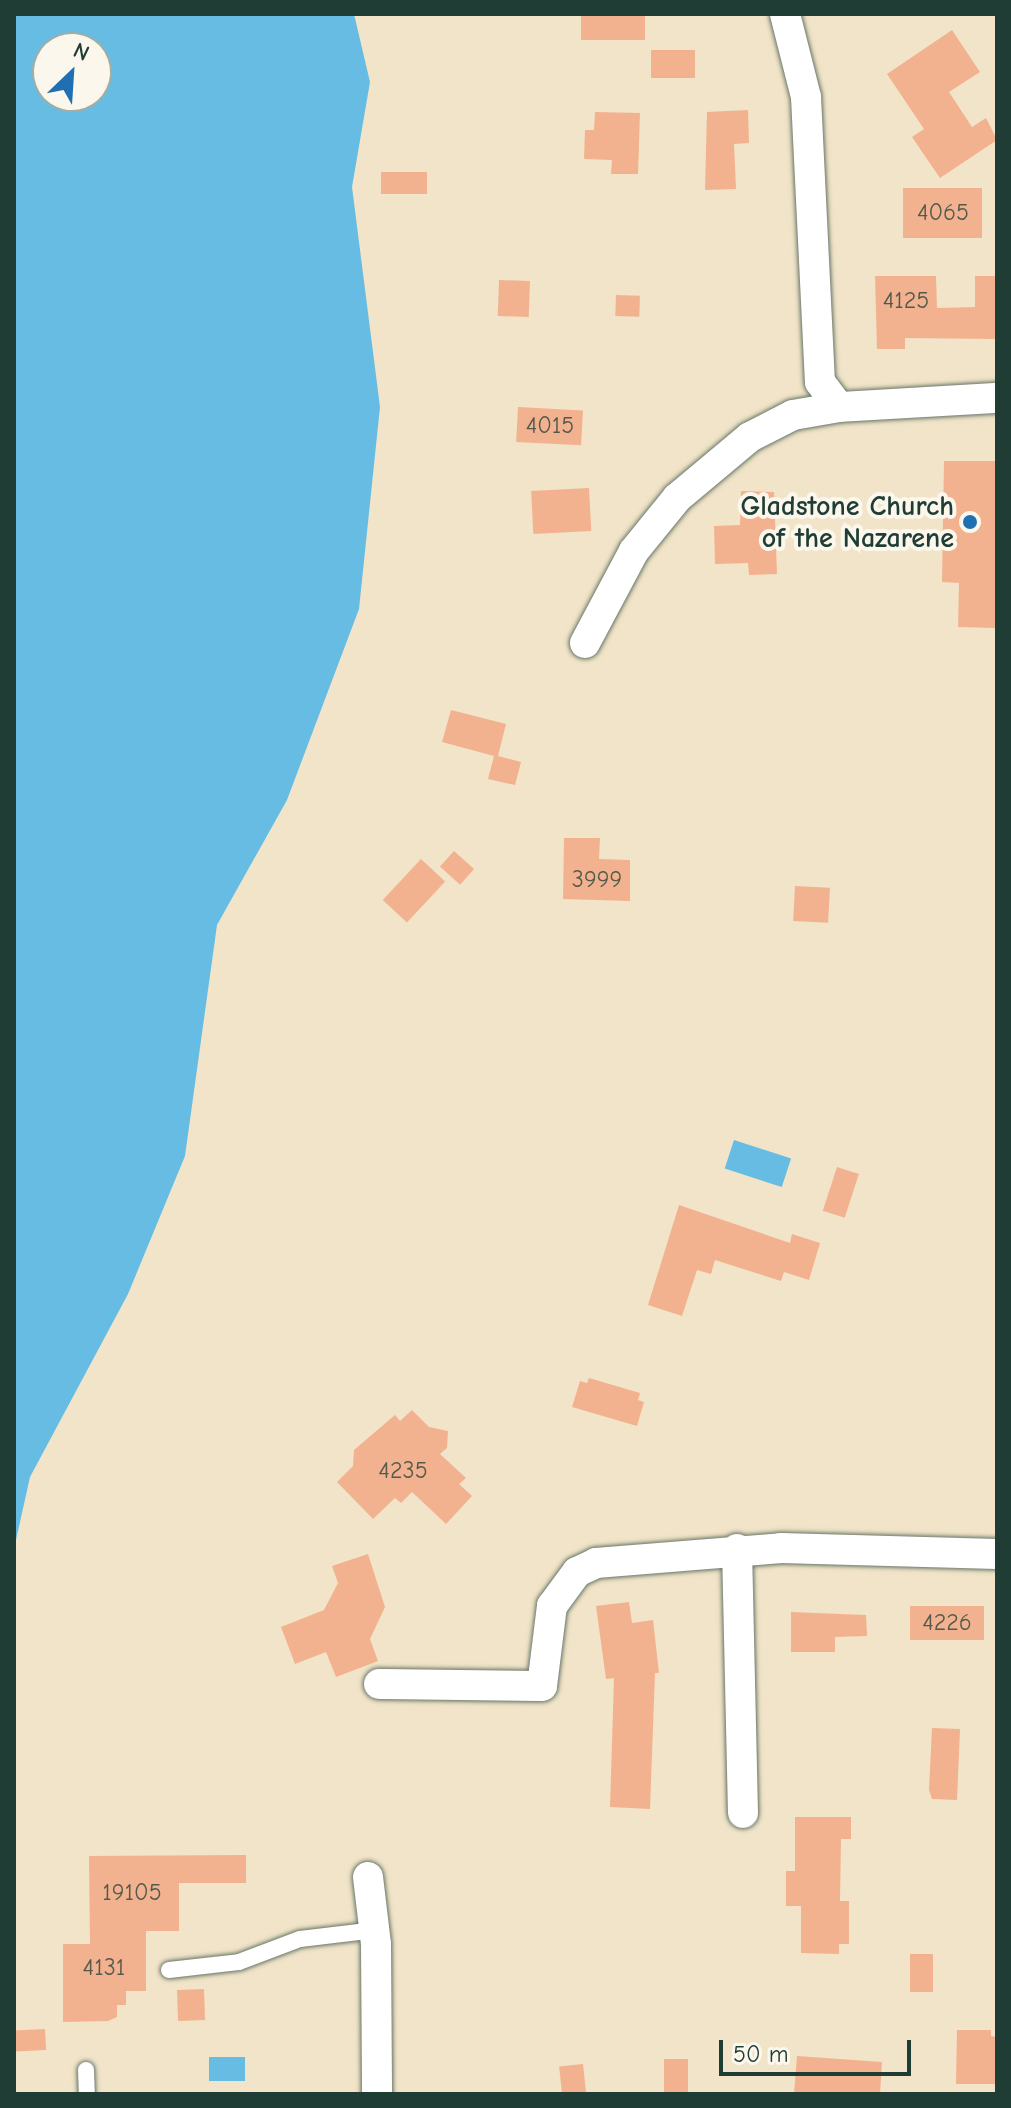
<!DOCTYPE html>
<style>
body{margin:0}
#map{position:relative;width:1011px;height:2108px;overflow:hidden;background:#f1e4c8;font-family:"Comic Neue",sans-serif}
div>[style]{position:absolute}
.water>*{inset:0;background:#67bce4;transform-origin:0 0}
.building>*{inset:0;background:#f3b28f;transform-origin:0 0}
.roads{filter:drop-shadow(0 0 2px #687768) drop-shadow(0 0 2px #687768)}
.lane>*{height:16px;margin:-8px;padding:0 8px;transform-origin:8px;border-radius:8px;background:#fff}
.street>*{height:30px;margin:-15px;padding:0 15px;transform-origin:15px;border-radius:15px;background:#fff}
.dots>*{width:22px;height:22px;translate:-50% -50%;box-sizing:border-box;border:4px solid #fbf7ec;border-radius:50%}
span{translate:-50% -50%;white-space:nowrap;text-align:center;line-height:1.15;-webkit-text-stroke:8px #fbf7ec;paint-order:stroke}
.number-label{font-size:24px;color:#545a4b}
.number-label span{-webkit-text-stroke-width:0}
.poi-label{font-size:28px;color:#1f3d34;font-weight:700}
.right{translate:-100% -50%;text-align:right}
.frame{position:absolute;inset:0;border:16px solid #1f3d34;pointer-events:none}
.north{position:absolute;left:32px;top:32px;width:80px;height:80px;box-sizing:border-box;background:#fbf7ec;border:2px solid #a3ada2;border-radius:50%;rotate:25deg;font-size:22px;font-weight:700;line-height:32px;text-align:center;color:#1f3d34}
.north::after{content:'';display:block;margin:auto;width:28px;height:36px;background:#1f6fb2;clip-path:polygon(50% 0,100% 100%,50% 72%,0 100%)}
.scale{position:absolute;left:719px;top:2040px;width:192px;height:36px;box-sizing:border-box;border:4px solid #1f3d34;border-top:0;padding-left:10px;font-size:24px;line-height:28px;white-space:nowrap;color:#1f3d34;-webkit-text-stroke:6px #fbf7ec;paint-order:stroke}
</style>
<div id="map">
<div class="water">
<div style="clip-path:polygon(evenodd,14px 14px,354px 14px,370px 82px,352px 187px,380px 407px,359px 609px,287px 800px,217px 925px,185px 1156px,128px 1294px,30px 1477px,14px 1549px,14px 14px,48px 48px,96px 48px,96px 96px,48px 96px,48px 48px)"></div>
<div style="left:734px;top:1140px;width:60px;height:30px;rotate:18deg"></div>
<div style="left:209px;top:2057px;width:36px;height:24px"></div>
</div>
<div class="building">
<div style="left:581px;top:14px;width:64px;height:26px"></div>
<div style="clip-path:polygon(952px 30px,980px 72px,949px 92px,972px 127px,986px 118px,997px 140px,940px 178px,912px 137px,924px 129px,887px 74px)"></div>
<div style="left:695px;top:50px;width:28px;height:44px;rotate:90deg"></div>
<div style="clip-path:polygon(748px 110px,749px 143px,734px 144px,736px 189px,705px 190px,707px 112px)"></div>
<div style="clip-path:polygon(595px 112px,640px 113px,638px 174px,611px 174px,612px 160px,584px 159px,585px 130px,594px 130px)"></div>
<div style="left:381px;top:172px;width:46px;height:22px"></div>
<div style="left:903px;top:188px;width:79px;height:50px"></div>
<div style="clip-path:polygon(875px 276px,936px 276px,937px 308px,975px 307px,975px 276px,997px 276px,997px 339px,905px 338px,905px 349px,877px 349px)"></div>
<div style="left:499px;top:280px;width:31px;height:36px;rotate:2deg"></div>
<div style="left:616px;top:295px;width:24px;height:21px;rotate:2deg"></div>
<div style="left:518px;top:407px;width:65px;height:35px;rotate:3deg"></div>
<div style="clip-path:polygon(944px 461px,997px 461px,997px 628px,958px 627px,959px 583px,942px 582px)"></div>
<div style="left:589px;top:488px;width:43px;height:58px;rotate:87deg"></div>
<div style="clip-path:polygon(741px 491px,774px 492px,777px 574px,749px 575px,748px 563px,715px 564px,714px 526px,740px 525px)"></div>
<div style="clip-path:polygon(451px 710px,506px 724px,498px 756px,521px 762px,515px 785px,488px 779px,494px 756px,442px 742px)"></div>
<div style="clip-path:polygon(564px 838px,600px 838px,599px 859px,630px 860px,630px 901px,563px 899px)"></div>
<div style="left:454px;top:851px;width:27px;height:21px;rotate:42deg"></div>
<div style="left:421px;top:859px;width:33px;height:56px;rotate:43deg"></div>
<div style="left:795px;top:886px;width:35px;height:35px;rotate:3deg"></div>
<div style="left:837px;top:1167px;width:23px;height:46px;rotate:18deg"></div>
<div style="clip-path:polygon(679px 1205px,790px 1243px,792px 1234px,820px 1243px,809px 1280px,784px 1272px,781px 1281px,715px 1260px,711px 1274px,697px 1270px,682px 1316px,648px 1305px)"></div>
<div style="clip-path:polygon(589px 1378px,640px 1393px,638px 1400px,644px 1402px,637px 1426px,572px 1407px,580px 1381px,587px 1383px)"></div>
<div style="clip-path:polygon(412px 1410px,429px 1427px,448px 1431px,447px 1448px,440px 1454px,466px 1478px,459px 1484px,472px 1496px,446px 1524px,412px 1492px,401px 1503px,395px 1498px,373px 1519px,337px 1482px,353px 1466px,354px 1450px,395px 1415px,400px 1421px)"></div>
<div style="clip-path:polygon(368px 1554px,385px 1607px,370px 1639px,378px 1661px,336px 1677px,326px 1652px,295px 1664px,281px 1627px,324px 1610px,338px 1583px,332px 1566px)"></div>
<div style="clip-path:polygon(629px 1602px,632px 1623px,653px 1620px,659px 1673px,655px 1673px,650px 1809px,610px 1807px,614px 1678px,606px 1679px,596px 1606px)"></div>
<div style="left:910px;top:1606px;width:74px;height:34px"></div>
<div style="clip-path:polygon(791px 1612px,866px 1615px,867px 1636px,835px 1637px,835px 1652px,791px 1652px)"></div>
<div style="clip-path:polygon(932px 1728px,960px 1729px,957px 1800px,932px 1799px,929px 1790px)"></div>
<div style="clip-path:polygon(795px 1817px,851px 1817px,851px 1839px,841px 1839px,840px 1901px,849px 1901px,849px 1944px,839px 1944px,839px 1954px,801px 1953px,801px 1906px,786px 1906px,786px 1871px,795px 1871px)"></div>
<div style="clip-path:polygon(246px 1855px,246px 1883px,179px 1883px,179px 1931px,146px 1931px,146px 1991px,126px 1991px,126px 2005px,117px 2005px,117px 2017px,108px 2021px,63px 2022px,63px 1944px,90px 1944px,89px 1856px)"></div>
<div style="left:910px;top:1954px;width:23px;height:38px"></div>
<div style="left:204px;top:1989px;width:31px;height:27px;rotate:88deg"></div>
<div style="left:45px;top:2029px;width:21px;height:31px;rotate:87deg"></div>
<div style="clip-path:polygon(957px 2030px,991px 2030px,991px 2036px,997px 2037px,997px 2084px,956px 2084px)"></div>
<div style="clip-path:polygon(797px 2056px,882px 2062px,880px 2094px,794px 2094px)"></div>
<div style="left:664px;top:2059px;width:24px;height:35px"></div>
<div style="left:583px;top:2064px;width:30px;height:24px;rotate:84deg"></div>
</div>
<div class="roads">
<div class="lane">
<div style="left:169px;top:1970px;width:70px;rotate:-6.5deg"></div>
<div style="left:239px;top:1962px;width:65px;rotate:-20.7deg"></div>
<div style="left:300px;top:1939px;width:76px;rotate:-6.8deg"></div>
<div style="left:86px;top:2070px;width:24px;rotate:88deg"></div>
</div>
<div class="street">
<div style="left:785px;top:14px;width:86px;rotate:75.8deg"></div>
<div style="left:806px;top:97px;width:285px;rotate:87.2deg"></div>
<div style="left:820px;top:382px;width:31px;rotate:53deg"></div>
<div style="left:585px;top:643px;width:104px;rotate:-62deg"></div>
<div style="left:634px;top:551px;width:68px;rotate:-50.9deg"></div>
<div style="left:677px;top:498px;width:95px;rotate:-39.9deg"></div>
<div style="left:750px;top:437px;width:48px;rotate:-27.1deg"></div>
<div style="left:793px;top:415px;width:47px;rotate:-9.9deg"></div>
<div style="left:839px;top:407px;width:158px;rotate:-3.3deg"></div>
<div style="left:737px;top:1549px;width:264px;rotate:88.7deg"></div>
<div style="left:379px;top:1684px;width:163px;rotate:0.7deg"></div>
<div style="left:542px;top:1686px;width:81px;rotate:-82.9deg"></div>
<div style="left:552px;top:1606px;width:42px;rotate:-53.7deg"></div>
<div style="left:577px;top:1572px;width:21px;rotate:-25deg"></div>
<div style="left:596px;top:1563px;width:186px;rotate:-4.6deg"></div>
<div style="left:781px;top:1548px;width:216px;rotate:1.6deg"></div>
<div style="left:368px;top:1877px;width:67px;rotate:83.2deg"></div>
<div style="left:376px;top:1944px;width:150px;rotate:89.6deg"></div>
</div>
</div>
<div class="dots">
<div style="left:970px;top:522px;background:#1f6fb2"></div>
</div>
<div class="number-label">
<span style="left:943px;top:213px">4065</span>
<span style="left:906px;top:301px">4125</span>
<span style="left:550px;top:426px">4015</span>
<span style="left:597px;top:880px">3999</span>
<span style="left:403px;top:1471px">4235</span>
<span style="left:947px;top:1623px">4226</span>
<span style="left:132px;top:1893px">19105</span>
<span style="left:104px;top:1968px">4131</span>
</div>
<div class="poi-label">
<span class="right" style="left:954px;top:522px">Gladstone Church<br>of the Nazarene</span>
</div>
<div class="frame"></div>
<div class="north">N</div>
<div class="scale">50 m</div>
</div>
